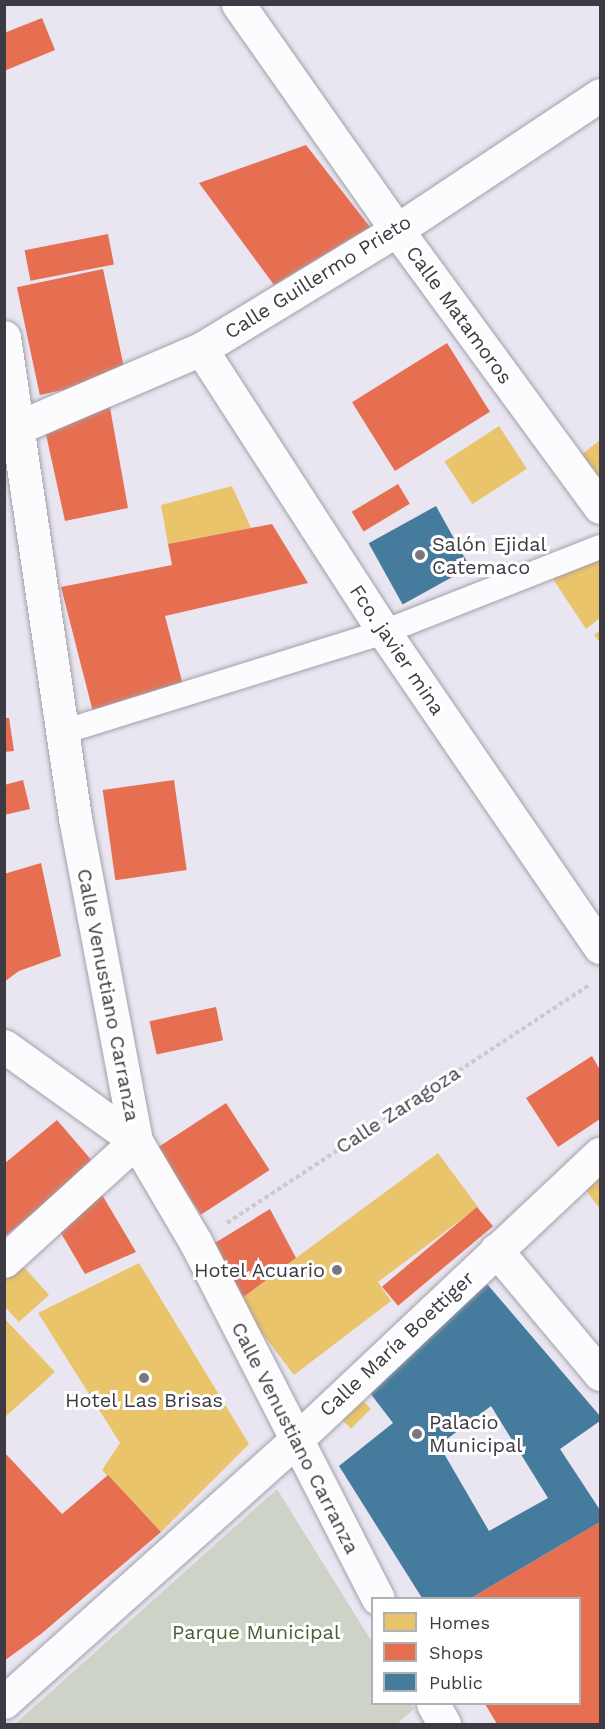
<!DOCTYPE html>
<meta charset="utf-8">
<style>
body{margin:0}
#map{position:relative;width:605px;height:1729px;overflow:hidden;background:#e9e6f2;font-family:"Work Sans",sans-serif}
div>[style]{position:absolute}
.green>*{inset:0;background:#ced3c7}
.homes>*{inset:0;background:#e9c46a;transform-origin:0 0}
.shops>*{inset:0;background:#e76f51;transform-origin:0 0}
.public>*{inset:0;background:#457b9d;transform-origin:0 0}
.path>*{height:4px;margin-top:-2px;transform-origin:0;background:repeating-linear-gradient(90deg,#cccace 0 4.5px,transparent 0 7.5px)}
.roads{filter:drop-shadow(0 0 2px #a2a0a8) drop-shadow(0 0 2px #a2a0a8)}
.pedestrian>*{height:24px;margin:-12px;padding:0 12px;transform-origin:12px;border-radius:12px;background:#fcfbfd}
.minor>*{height:33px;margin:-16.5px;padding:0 16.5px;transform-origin:16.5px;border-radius:16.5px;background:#fcfbfd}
.tertiary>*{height:33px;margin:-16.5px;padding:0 16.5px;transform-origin:16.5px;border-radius:16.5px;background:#fcfbfd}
.dots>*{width:16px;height:16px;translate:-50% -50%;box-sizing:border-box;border:3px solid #fff;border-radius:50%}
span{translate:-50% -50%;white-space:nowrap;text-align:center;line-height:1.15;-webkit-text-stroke:6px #fff;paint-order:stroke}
.street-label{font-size:20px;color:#3d3a43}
.poi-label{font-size:20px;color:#3d3a43}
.left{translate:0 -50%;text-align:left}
.right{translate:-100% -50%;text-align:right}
.park-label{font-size:20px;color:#4d5f2b}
.frame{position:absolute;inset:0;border:6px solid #3d3a43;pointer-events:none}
.legend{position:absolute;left:371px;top:1597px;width:210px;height:108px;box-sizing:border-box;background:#fff;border:2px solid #b1b0b4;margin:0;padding:8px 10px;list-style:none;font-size:18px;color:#3d3a43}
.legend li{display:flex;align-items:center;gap:12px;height:30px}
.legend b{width:30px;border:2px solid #b1b0b4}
</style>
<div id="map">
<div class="green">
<div style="clip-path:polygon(277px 1489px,372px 1642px,372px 1704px,411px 1704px,414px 1709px,397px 1724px,15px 1724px)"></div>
</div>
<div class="homes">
<div style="left:499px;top:426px;width:51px;height:65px;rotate:57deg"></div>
<div style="clip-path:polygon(600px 440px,600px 481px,581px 455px)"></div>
<div style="clip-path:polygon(232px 486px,251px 528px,168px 544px,161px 505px)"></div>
<div style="clip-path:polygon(600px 555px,600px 618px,586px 629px,551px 576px)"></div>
<div style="clip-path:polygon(600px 630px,600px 642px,594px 635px)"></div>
<div style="clip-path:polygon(438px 1153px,478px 1207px,378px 1282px,391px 1301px,294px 1375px,238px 1301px)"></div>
<div style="clip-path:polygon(600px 1176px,600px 1209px,585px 1189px)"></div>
<div style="clip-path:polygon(139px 1263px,249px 1444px,161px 1532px,102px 1470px,120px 1443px,38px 1313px)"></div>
<div style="clip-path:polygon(22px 1265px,49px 1295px,19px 1322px,4px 1306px,4px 1281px)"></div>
<div style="clip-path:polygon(4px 1318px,55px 1372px,4px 1418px)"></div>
<div style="left:356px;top:1394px;width:21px;height:28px;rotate:45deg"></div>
</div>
<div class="shops">
<div style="clip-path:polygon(42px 18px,55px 50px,4px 71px,4px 33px)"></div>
<div style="clip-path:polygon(306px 145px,370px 227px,274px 285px,199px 183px)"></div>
<div style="left:108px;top:234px;width:31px;height:85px;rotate:79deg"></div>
<div style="left:103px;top:269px;width:110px;height:88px;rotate:78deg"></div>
<div style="left:447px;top:343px;width:81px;height:112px;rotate:58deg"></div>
<div style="clip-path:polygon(109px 402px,128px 508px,65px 521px,45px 430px)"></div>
<div style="left:398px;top:484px;width:23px;height:54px;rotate:59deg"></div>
<div style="clip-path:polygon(272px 524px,308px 583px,165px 616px,184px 689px,93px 712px,61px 587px,172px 565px,168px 544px)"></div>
<div style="clip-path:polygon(4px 718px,9px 718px,14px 751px,4px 752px)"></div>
<div style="clip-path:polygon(23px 780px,30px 809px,4px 815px,4px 785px)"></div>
<div style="left:174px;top:780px;width:91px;height:72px;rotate:82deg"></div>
<div style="clip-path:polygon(41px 863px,61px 956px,19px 971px,4px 982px,4px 874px)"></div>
<div style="left:216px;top:1007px;width:34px;height:68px;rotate:78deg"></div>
<div style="clip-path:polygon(592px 1056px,600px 1070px,600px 1119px,558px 1147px,526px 1098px)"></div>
<div style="left:226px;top:1103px;width:80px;height:82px;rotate:57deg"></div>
<div style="clip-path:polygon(57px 1120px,94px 1163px,4px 1237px,4px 1164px)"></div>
<div style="clip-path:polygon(101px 1193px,136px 1252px,85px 1274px,58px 1228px)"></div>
<div style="left:477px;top:1207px;width:25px;height:124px;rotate:50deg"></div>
<div style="clip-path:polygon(270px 1209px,296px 1258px,238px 1301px,210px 1246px)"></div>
<div style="clip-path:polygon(4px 1452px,62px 1514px,108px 1475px,161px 1532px,41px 1634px,4px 1661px)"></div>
<div style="clip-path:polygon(600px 1522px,600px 1724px,497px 1724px,485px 1704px,580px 1704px,580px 1598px,471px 1598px)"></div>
</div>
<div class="public">
<div style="left:436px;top:506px;width:70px;height:77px;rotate:61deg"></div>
<div style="clip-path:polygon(evenodd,487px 1284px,600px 1416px,600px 1421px,560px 1449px,600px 1510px,600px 1522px,471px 1598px,422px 1598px,339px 1466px,393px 1423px,367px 1389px,487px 1284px,491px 1406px,548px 1498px,489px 1531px,439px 1445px,491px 1406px)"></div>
</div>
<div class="path">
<div style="left:227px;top:1223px;width:433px;rotate:-33.3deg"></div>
</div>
<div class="roads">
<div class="pedestrian">
<div style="left:63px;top:732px;width:336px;rotate:-17.3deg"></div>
<div style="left:384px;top:632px;width:232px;rotate:-21.5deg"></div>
</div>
<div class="minor">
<div style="left:238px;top:4px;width:276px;rotate:54.9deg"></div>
<div style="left:397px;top:230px;width:343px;rotate:53.8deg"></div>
<div style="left:201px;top:349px;width:337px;rotate:57.1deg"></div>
<div style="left:384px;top:632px;width:382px;rotate:55.6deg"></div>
<div style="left:19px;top:427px;width:198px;rotate:-23.2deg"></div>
<div style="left:201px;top:349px;width:229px;rotate:-31.3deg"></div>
<div style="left:397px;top:230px;width:244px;rotate:-33.6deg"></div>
<div style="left:4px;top:1046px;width:163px;rotate:35.7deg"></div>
<div style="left:136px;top:1141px;width:178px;rotate:137.7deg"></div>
<div style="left:496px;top:1250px;width:162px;rotate:50deg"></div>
<div style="left:4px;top:1702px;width:391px;rotate:-41.9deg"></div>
<div style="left:295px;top:1441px;width:419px;rotate:-43.3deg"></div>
</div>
<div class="tertiary">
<div style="left:4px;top:337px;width:486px;rotate:81.6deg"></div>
<div style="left:75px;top:818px;width:329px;rotate:79.3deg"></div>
<div style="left:136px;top:1141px;width:118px;rotate:59.5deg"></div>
<div style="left:196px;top:1243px;width:399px;rotate:62.9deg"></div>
<div style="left:433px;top:1704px;width:23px;rotate:61deg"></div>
</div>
</div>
<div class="dots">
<div style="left:420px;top:555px;background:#797680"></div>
<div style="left:337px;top:1270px;background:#797680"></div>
<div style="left:144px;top:1378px;background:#797680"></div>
<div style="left:417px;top:1434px;background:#797680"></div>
</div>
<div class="street-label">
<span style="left:318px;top:277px;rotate:-32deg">Calle Guillermo Prieto</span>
<span style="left:459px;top:315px;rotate:54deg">Calle Matamoros</span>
<span style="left:397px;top:650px;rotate:56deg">Fco. javier mina</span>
<span style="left:108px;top:995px;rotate:79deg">Calle Venustiano Carranza</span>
<span style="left:398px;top:1110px;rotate:-33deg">Calle Zaragoza</span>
<span style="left:397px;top:1344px;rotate:-43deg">Calle María Boettiger</span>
<span style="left:295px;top:1438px;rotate:63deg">Calle Venustiano Carranza</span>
</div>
<div class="poi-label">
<span class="left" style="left:432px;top:556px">Salón Ejidal<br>Catemaco</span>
<span class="right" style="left:325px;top:1270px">Hotel Acuario</span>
<span style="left:144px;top:1400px">Hotel Las Brisas</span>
<span class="left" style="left:429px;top:1434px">Palacio<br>Municipal</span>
</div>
<div class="park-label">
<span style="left:256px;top:1632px">Parque Municipal</span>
</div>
<div class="frame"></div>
<ul class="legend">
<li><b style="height:16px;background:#e9c46a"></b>Homes</li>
<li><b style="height:16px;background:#e76f51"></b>Shops</li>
<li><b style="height:16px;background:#457b9d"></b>Public</li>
</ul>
</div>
